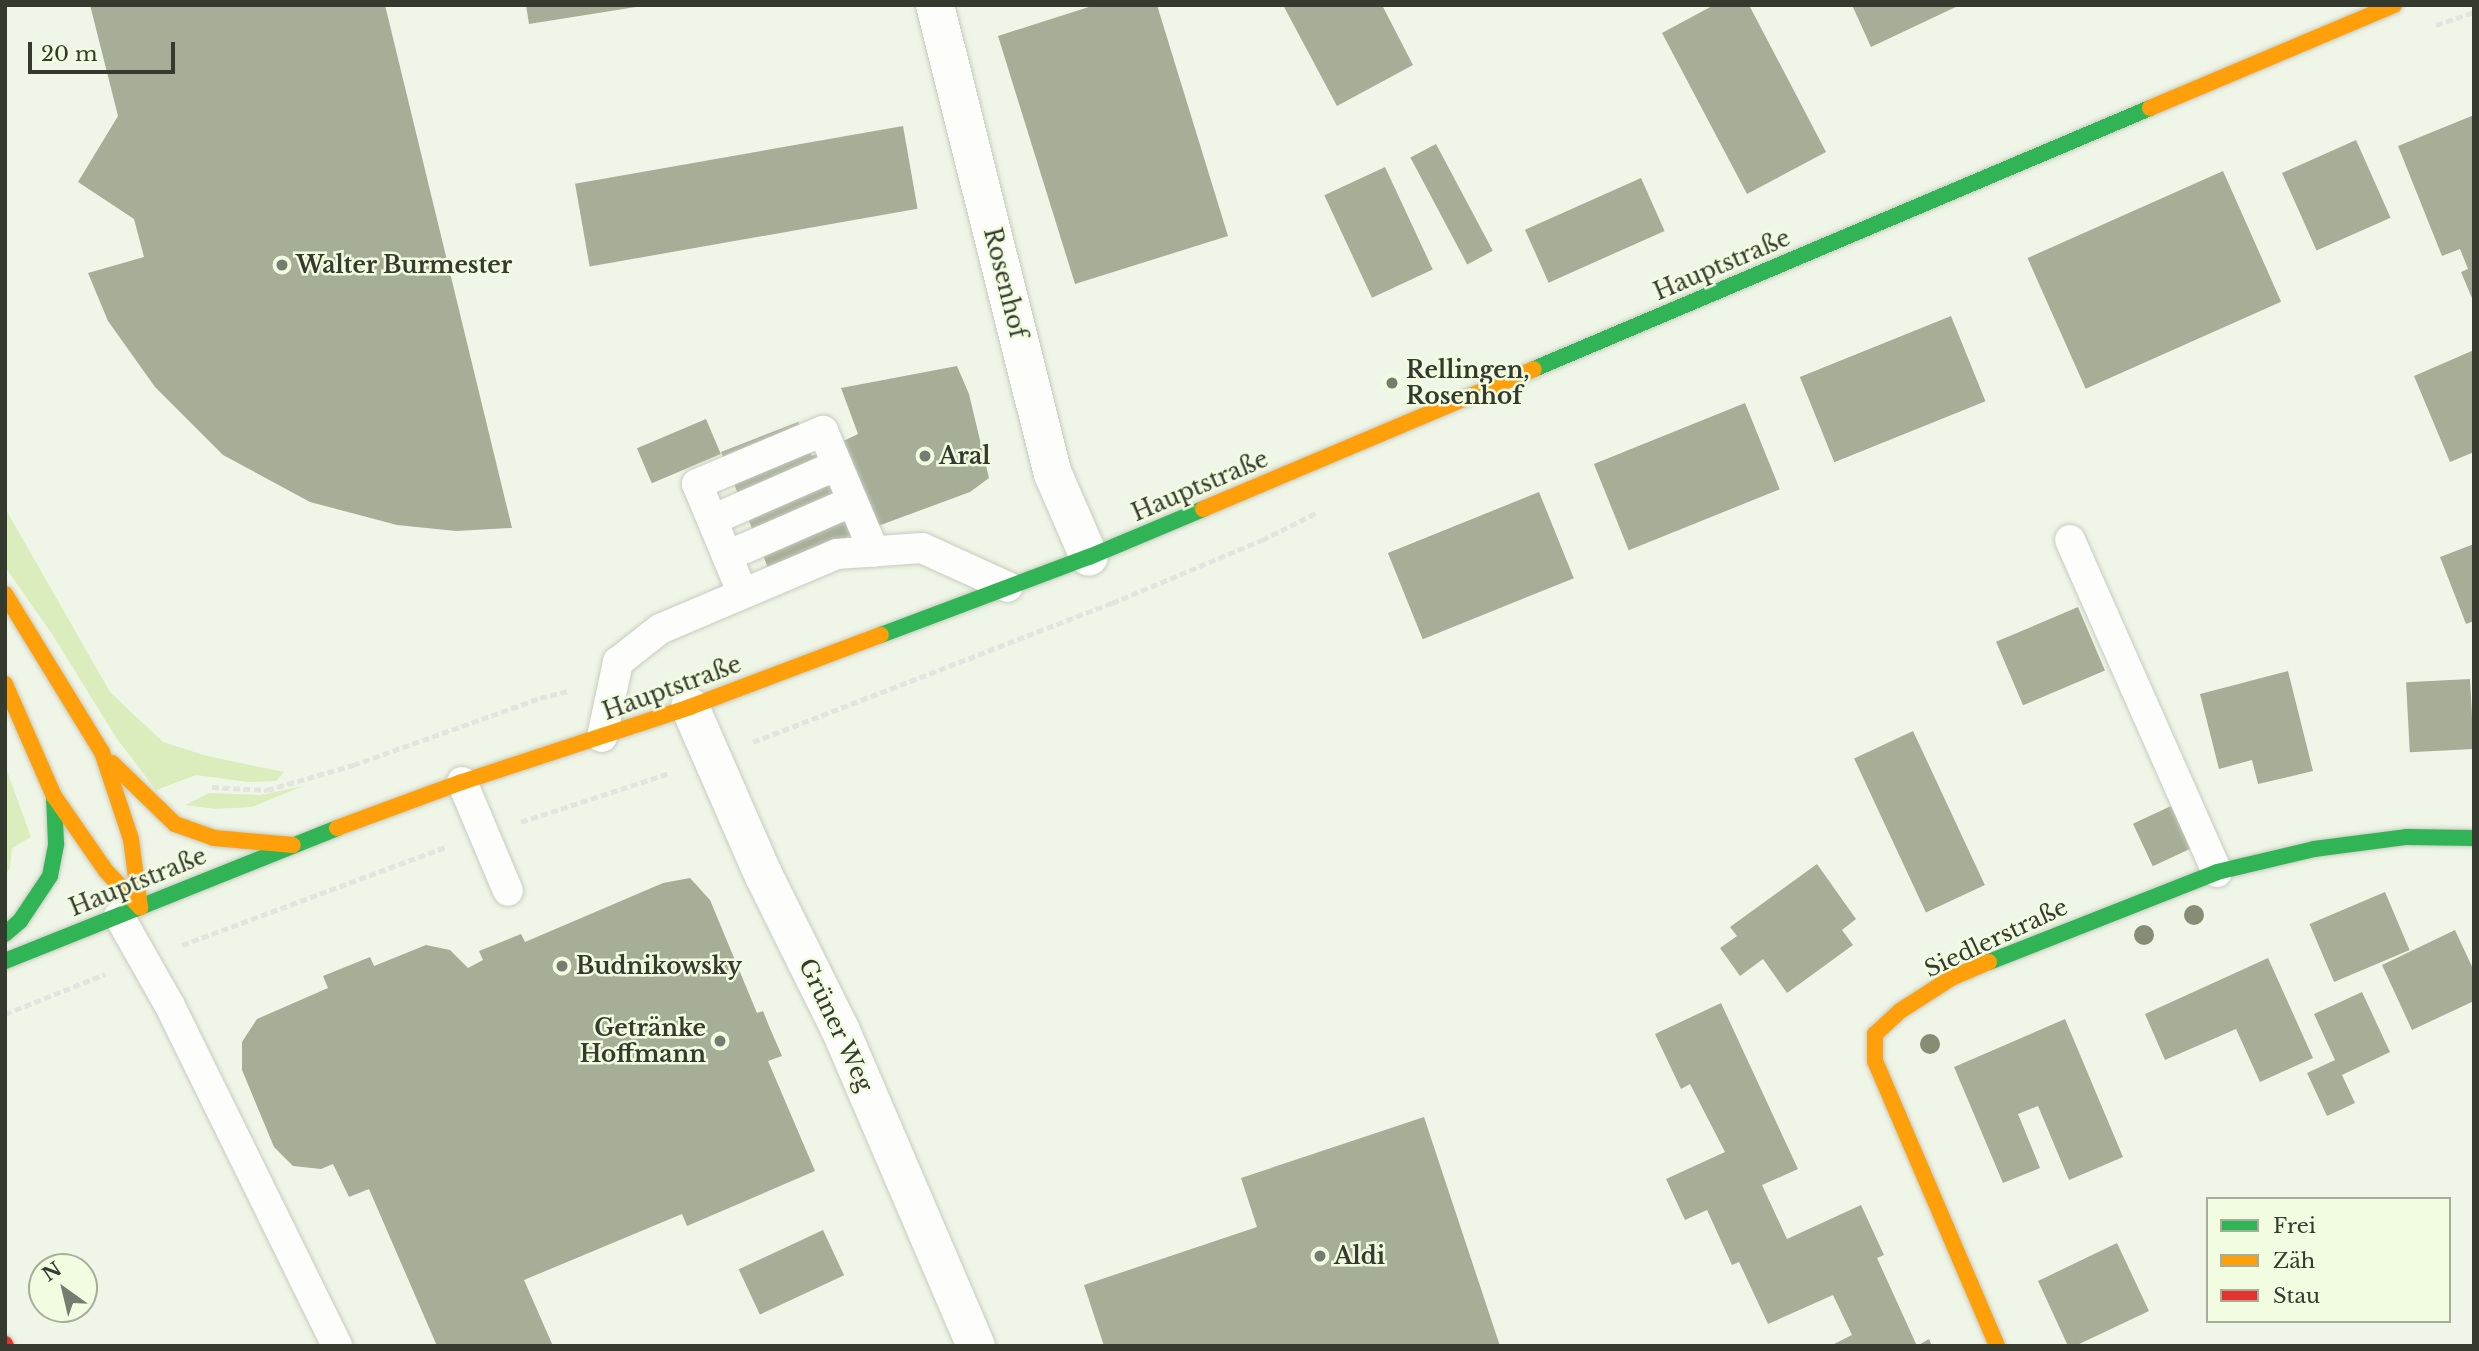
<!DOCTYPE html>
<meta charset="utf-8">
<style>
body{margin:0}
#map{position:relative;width:2479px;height:1351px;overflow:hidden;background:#f0f6e7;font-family:"Libre Baskerville",serif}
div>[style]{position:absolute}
.green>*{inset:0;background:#dbedbd}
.building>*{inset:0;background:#a6ae97;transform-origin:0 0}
.path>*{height:4.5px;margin-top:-2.25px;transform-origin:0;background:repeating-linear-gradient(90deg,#e2e4df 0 7px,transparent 0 10.5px)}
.roads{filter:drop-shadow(0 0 2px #c6cbbf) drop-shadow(0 0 2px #c6cbbf)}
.lane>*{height:30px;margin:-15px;padding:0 15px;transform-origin:15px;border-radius:15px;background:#fdfefb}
.street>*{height:38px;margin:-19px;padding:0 19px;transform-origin:19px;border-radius:19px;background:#fdfefb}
.fast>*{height:16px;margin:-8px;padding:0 8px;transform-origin:8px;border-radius:8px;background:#30b455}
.slow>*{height:16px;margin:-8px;padding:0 8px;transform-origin:8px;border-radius:8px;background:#ff9f0a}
.jam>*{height:16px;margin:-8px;padding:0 8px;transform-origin:8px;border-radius:8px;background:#e5322d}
.trees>*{width:20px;height:20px;margin:-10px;border-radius:50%;background:#858e74}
.dots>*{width:19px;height:19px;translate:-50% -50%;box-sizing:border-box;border:4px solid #f1fce1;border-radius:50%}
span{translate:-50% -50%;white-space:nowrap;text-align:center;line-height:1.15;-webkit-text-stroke:5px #f1fce1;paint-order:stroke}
.poi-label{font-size:23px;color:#353a2f;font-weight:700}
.left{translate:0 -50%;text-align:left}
.right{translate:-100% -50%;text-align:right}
.street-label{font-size:23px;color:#353a2f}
.frame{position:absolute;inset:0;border:7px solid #353a2f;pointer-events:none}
.legend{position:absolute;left:2206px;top:1197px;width:245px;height:126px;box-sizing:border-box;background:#f1fce1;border:2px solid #a6ae9a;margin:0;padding:9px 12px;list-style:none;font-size:21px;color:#353a2f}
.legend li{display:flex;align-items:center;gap:14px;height:35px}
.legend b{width:35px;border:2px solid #a6ae9a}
.north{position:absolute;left:28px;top:1253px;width:70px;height:70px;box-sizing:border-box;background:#f1fce1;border:2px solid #a6ae9a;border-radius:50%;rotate:326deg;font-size:19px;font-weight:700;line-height:28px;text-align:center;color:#353a2f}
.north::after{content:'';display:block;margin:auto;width:24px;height:32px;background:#767c6f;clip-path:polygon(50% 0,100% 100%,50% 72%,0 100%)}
.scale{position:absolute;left:28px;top:42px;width:147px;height:32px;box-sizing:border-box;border:4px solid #353a2f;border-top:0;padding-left:9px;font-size:21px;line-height:24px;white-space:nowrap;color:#353a2f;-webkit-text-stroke:5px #f1fce1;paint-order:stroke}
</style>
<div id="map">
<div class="green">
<div style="clip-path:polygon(5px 508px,110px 692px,163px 742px,207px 756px,284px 772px,276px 781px,248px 782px,196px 775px,156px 790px,117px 739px,52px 634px,5px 567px)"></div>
<div style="clip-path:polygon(5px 765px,31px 837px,12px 848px,10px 868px,5px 875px)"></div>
<div style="clip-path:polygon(303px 786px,252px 807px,216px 809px,185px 805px,209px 793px,260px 795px)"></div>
</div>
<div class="building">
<div style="clip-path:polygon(90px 5px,385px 5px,512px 528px,456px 531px,397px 525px,310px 502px,223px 455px,155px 387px,108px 321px,88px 273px,144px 257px,134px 219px,78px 182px,118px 116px)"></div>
<div style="clip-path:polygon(526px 5px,636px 5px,636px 7px,529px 24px)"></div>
<div style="clip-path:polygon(1095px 5px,1157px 5px,1228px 236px,1075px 284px,998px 36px)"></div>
<div style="clip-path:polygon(1283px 5px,1382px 5px,1413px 65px,1337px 106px)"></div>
<div style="clip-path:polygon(1714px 5px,1749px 5px,1826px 152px,1747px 194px,1662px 33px)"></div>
<div style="clip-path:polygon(1852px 5px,1960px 5px,1871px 47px)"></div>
<div style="clip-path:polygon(2474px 115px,2474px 303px,2461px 272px,2468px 269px,2460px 249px,2442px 256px,2398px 146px)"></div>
<div style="left:903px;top:126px;width:84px;height:333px;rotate:80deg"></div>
<div style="left:2356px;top:140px;width:85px;height:81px;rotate:66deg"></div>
<div style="left:1436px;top:144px;width:121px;height:29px;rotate:62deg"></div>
<div style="left:1385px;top:167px;width:113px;height:67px;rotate:65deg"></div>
<div style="left:2223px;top:171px;width:143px;height:214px;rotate:66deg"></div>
<div style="left:1641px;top:178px;width:58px;height:127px;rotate:66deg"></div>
<div style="left:1951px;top:316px;width:92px;height:163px;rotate:68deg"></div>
<div style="clip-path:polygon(2474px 350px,2474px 452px,2450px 462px,2414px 376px)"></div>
<div style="clip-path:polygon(957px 366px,969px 394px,989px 478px,970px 492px,840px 540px,777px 590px,721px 452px,798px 422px,812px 456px,858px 434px,841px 388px)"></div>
<div style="left:1745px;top:403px;width:93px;height:163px;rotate:68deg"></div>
<div style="left:706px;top:419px;width:38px;height:75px;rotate:67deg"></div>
<div style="left:1539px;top:492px;width:93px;height:163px;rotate:68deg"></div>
<div style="clip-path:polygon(2474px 544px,2474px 621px,2466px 624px,2440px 557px)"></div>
<div style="left:2078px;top:607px;width:69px;height:89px;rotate:67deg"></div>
<div style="clip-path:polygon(2288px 671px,2313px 771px,2258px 784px,2252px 760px,2219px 769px,2200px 694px)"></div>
<div style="left:2470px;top:679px;width:70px;height:64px;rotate:87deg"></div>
<div style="left:1913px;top:731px;width:170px;height:65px;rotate:65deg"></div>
<div style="left:2171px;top:806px;width:47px;height:42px;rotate:65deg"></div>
<div style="clip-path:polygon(1817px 864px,1856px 919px,1842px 930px,1853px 945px,1787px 993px,1763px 959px,1740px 976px,1720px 948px,1737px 936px,1730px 927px)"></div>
<div style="clip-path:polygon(690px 878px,710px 900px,757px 1013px,763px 1011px,769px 1026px,782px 1056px,768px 1061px,815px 1171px,687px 1226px,682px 1214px,524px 1280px,553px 1346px,437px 1346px,369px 1189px,349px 1197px,333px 1164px,321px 1169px,293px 1166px,274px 1147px,242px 1070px,242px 1042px,257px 1019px,328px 988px,323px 976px,370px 957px,374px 966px,426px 945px,450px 950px,468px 968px,483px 960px,479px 951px,521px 934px,525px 942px,663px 883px)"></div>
<div style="left:2385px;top:892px;width:63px;height:82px;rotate:67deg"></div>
<div style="clip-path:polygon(2455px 930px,2474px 971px,2474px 1001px,2412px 1030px,2382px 965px)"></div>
<div style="clip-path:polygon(2268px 958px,2313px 1058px,2260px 1082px,2236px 1029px,2165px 1060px,2145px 1014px)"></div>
<div style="clip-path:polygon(2362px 992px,2390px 1052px,2342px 1075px,2355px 1103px,2327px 1116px,2307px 1073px,2335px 1060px,2314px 1014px)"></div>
<div style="clip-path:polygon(1721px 1003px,1798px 1169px,1762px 1185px,1787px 1239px,1861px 1205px,1884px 1255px,1877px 1258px,1917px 1346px,1929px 1339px,1932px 1346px,1830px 1346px,1852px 1335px,1833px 1295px,1768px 1324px,1739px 1262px,1732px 1265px,1707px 1210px,1685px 1220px,1666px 1179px,1725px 1152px,1690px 1084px,1681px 1089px,1655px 1034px)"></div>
<div style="clip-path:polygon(2065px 1019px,2123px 1157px,2069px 1180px,2038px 1106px,2018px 1114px,2040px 1168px,2003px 1183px,1954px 1067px)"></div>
<div style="clip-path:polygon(1424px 1117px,1500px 1346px,1104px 1346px,1084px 1285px,1257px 1227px,1241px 1178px)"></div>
<div style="left:823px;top:1230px;width:50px;height:93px;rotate:65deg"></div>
<div style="clip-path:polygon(2117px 1243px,2149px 1311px,2075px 1346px,2068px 1346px,2038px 1281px)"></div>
</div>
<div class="path">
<div style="left:2436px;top:25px;width:40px;rotate:-18.9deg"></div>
<div style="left:753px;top:742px;width:385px;rotate:-21.2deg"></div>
<div style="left:1112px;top:603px;width:163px;rotate:-22.8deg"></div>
<div style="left:1262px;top:540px;width:63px;rotate:-26.6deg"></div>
<div style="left:212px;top:787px;width:55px;rotate:3.1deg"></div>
<div style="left:267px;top:790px;width:90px;rotate:-16.2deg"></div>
<div style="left:353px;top:765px;width:199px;rotate:-19.7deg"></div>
<div style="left:540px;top:698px;width:30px;rotate:-14deg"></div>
<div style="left:521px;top:822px;width:156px;rotate:-18.3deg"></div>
<div style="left:182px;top:945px;width:282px;rotate:-20.4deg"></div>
<div style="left:5px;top:1014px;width:108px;rotate:-21.8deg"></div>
</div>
<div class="roads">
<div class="lane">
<div style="left:712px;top:520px;width:137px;rotate:-23.7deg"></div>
<div style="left:2070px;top:540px;width:363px;rotate:66.1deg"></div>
<div style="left:727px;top:556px;width:137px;rotate:-23.6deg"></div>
<div style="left:742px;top:592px;width:117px;rotate:-112.6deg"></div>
<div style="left:697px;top:484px;width:137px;rotate:-22.8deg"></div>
<div style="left:823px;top:431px;width:131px;rotate:67.1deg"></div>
<div style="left:602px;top:737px;width:77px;rotate:-78deg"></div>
<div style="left:618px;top:662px;width:53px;rotate:-38.2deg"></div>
<div style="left:660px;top:629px;width:192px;rotate:-23deg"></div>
<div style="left:837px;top:554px;width:85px;rotate:-4deg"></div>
<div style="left:922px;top:548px;width:94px;rotate:24.4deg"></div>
<div style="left:462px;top:782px;width:118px;rotate:67.1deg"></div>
<div style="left:119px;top:916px;width:103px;rotate:60.5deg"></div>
<div style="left:170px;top:1006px;width:379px;rotate:63.8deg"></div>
</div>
<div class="street">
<div style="left:935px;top:5px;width:484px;rotate:75.9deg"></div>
<div style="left:1053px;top:474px;width:90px;rotate:66.6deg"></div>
<div style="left:690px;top:707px;width:184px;rotate:66.4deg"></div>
<div style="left:764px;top:876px;width:171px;rotate:63.6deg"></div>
<div style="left:840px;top:1029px;width:345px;rotate:66.8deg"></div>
</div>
<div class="fast">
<div style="left:1534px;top:369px;width:669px;rotate:-22.96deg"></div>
<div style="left:881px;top:635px;width:222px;rotate:-20.6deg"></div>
<div style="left:1089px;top:557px;width:124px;rotate:-22.8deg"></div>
<div style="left:5px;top:934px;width:20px;rotate:-41deg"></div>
<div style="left:20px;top:921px;width:54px;rotate:-56.3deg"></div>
<div style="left:50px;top:876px;width:33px;rotate:-79deg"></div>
<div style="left:56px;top:844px;width:48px;rotate:-92.4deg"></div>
<div style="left:5px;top:961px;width:358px;rotate:-21.8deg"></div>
<div style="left:1989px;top:962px;width:245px;rotate:-21.5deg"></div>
<div style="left:2217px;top:872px;width:100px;rotate:-13.3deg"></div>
<div style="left:2314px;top:849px;width:94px;rotate:-7.4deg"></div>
<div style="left:2407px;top:837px;width:67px;rotate:0.9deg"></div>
</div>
<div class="slow">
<div style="left:2150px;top:108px;width:265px;rotate:-22.9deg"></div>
<div style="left:1203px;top:509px;width:359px;rotate:-22.9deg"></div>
<div style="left:5px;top:594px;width:185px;rotate:58.5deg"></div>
<div style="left:102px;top:752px;width:92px;rotate:71.6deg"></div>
<div style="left:131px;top:839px;width:69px;rotate:82.5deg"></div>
<div style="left:5px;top:684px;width:122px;rotate:66.4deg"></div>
<div style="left:54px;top:796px;width:91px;rotate:55.3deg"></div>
<div style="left:106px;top:871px;width:50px;rotate:46.6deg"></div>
<div style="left:112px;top:763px;width:88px;rotate:44.1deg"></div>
<div style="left:175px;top:824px;width:41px;rotate:19.7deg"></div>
<div style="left:214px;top:838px;width:79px;rotate:5.1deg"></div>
<div style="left:337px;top:828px;width:133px;rotate:-20.2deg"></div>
<div style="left:462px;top:782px;width:240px;rotate:-18.2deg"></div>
<div style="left:690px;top:707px;width:204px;rotate:-20.7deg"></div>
<div style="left:1989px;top:962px;width:39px;rotate:157deg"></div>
<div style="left:1953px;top:977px;width:63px;rotate:147.3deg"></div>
<div style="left:1900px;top:1011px;width:34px;rotate:137deg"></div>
<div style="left:1875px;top:1034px;width:27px;rotate:90deg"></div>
<div style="left:1875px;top:1061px;width:310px;rotate:66.8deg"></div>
</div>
<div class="jam">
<div style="left:5px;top:1344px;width:2px;rotate:63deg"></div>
</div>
</div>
<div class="trees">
<div style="left:2194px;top:915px"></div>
<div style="left:2144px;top:935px"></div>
<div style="left:1930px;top:1044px"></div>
</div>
<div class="dots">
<div style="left:282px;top:265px;background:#767c6f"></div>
<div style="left:1392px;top:383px;background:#767c6f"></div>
<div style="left:925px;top:456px;background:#767c6f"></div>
<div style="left:562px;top:966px;background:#767c6f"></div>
<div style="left:720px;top:1041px;background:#767c6f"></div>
<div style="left:1320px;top:1256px;background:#767c6f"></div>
</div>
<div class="poi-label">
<span class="left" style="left:296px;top:265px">Walter Burmester</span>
<span class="left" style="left:1406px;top:383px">Rellingen,<br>Rosenhof</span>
<span class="left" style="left:939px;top:456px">Aral</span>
<span class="left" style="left:576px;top:966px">Budnikowsky</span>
<span class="right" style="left:706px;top:1041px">Getränke<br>Hoffmann</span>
<span class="left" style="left:1334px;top:1256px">Aldi</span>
</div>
<div class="street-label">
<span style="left:1722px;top:265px;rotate:-23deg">Hauptstraße</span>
<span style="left:1005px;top:283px;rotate:76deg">Rosenhof</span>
<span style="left:1200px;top:486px;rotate:-23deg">Hauptstraße</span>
<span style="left:672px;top:688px;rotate:-20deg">Hauptstraße</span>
<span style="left:138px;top:882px;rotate:-22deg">Hauptstraße</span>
<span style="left:1996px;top:938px;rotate:-25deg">Siedlerstraße</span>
<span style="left:836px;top:1025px;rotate:65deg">Grüner Weg</span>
</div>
<div class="frame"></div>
<ul class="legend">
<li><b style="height:9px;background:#30b455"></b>Frei</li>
<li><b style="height:9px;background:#ff9f0a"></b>Zäh</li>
<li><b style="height:9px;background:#e5322d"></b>Stau</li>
</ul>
<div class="north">N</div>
<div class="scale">20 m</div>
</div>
